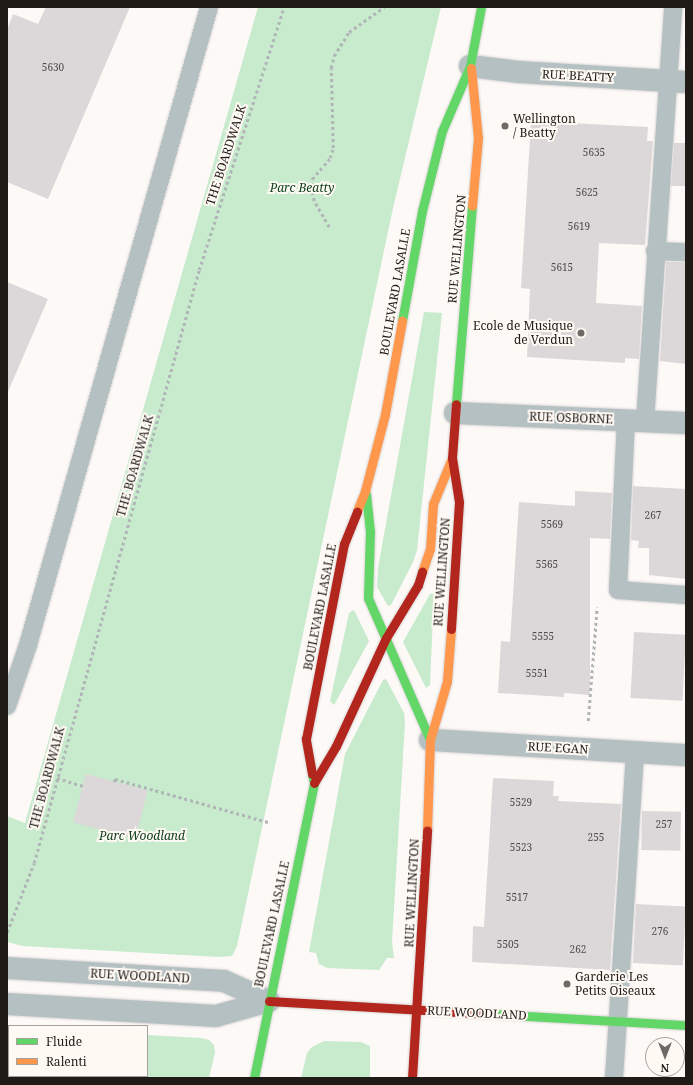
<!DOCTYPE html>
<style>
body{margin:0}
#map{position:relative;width:693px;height:1085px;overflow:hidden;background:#fcf9f7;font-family:"Noto Serif",serif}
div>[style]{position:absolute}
.green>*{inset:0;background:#c8eacd}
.building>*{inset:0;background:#dcd8d9;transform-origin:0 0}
.path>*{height:2.5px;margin-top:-1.25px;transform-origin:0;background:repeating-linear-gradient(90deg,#b0b6b7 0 3px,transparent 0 6px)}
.roads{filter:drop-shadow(0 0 1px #d8d5d4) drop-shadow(0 0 1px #d8d5d4)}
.lane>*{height:18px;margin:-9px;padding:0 9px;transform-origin:9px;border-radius:9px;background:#b5c0c3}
.street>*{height:22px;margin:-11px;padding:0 11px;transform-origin:11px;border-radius:11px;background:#b5c0c3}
.fast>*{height:9px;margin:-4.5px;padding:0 4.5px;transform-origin:4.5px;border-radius:4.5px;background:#63d668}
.slow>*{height:9px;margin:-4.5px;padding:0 4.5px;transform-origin:4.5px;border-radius:4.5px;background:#ff974d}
.jam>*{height:9px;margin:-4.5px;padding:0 4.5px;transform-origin:4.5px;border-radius:4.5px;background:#b3261e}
.dots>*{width:11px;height:11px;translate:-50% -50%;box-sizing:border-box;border:2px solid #fff9f4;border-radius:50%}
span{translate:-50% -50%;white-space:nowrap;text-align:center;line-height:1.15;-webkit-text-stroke:4px #fff9f4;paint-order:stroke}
.number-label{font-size:10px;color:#4f4a48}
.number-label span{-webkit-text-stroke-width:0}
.street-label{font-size:12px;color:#201b17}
.poi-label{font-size:12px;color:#201b17}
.left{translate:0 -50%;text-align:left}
.right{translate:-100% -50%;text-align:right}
.park-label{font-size:12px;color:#0f411f;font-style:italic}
.frame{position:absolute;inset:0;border:8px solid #201b17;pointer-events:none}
.legend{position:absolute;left:8px;top:1025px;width:140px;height:52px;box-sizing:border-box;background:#fff9f4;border:1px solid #a6a09c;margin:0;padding:5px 7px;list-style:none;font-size:12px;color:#201b17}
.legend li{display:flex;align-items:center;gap:8px;height:20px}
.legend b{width:20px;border:1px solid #a6a09c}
.north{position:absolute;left:645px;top:1037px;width:40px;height:40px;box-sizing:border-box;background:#fff9f4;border:1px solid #a6a09c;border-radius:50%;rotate:180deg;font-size:11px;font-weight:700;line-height:16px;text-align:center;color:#201b17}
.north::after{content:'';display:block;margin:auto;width:14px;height:18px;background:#6d6965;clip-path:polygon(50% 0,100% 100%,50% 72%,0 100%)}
</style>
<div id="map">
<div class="green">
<div style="clip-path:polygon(258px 7px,441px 7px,393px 208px,237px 946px,232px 956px,219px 957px,23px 946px,7px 942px,7px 816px,25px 823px)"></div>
<div style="clip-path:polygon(424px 312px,442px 313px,417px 550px,413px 562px,391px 605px,388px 606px,377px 587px,378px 568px)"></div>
<div style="clip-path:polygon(434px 593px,430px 685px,426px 688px,403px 642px,430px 594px)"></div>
<div style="clip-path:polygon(354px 610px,369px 641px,334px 705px,330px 701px,349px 613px)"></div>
<div style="clip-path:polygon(386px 679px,404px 713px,405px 722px,392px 942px,394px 958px,387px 958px,379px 970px,327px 968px,319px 964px,316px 953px,309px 952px,345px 754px,383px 680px)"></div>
<div style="clip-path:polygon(7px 1028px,9px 1076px,147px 1076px,147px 1035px,201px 1038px,209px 1040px,214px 1045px,215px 1053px,209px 1078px,7px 1078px)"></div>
<div style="clip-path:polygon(324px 1041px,361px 1042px,370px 1046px,370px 1078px,301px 1078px,307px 1053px,312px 1047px)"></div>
</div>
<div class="building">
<div style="clip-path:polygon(46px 7px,130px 7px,48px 199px,7px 182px,7px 30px,13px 14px,38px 24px)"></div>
<div style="clip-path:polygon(531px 121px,648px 127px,647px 141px,653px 141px,645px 245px,599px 243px,596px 303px,642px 306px,639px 359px,625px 358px,625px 363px,527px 357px,530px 289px,521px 288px)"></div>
<div style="clip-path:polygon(674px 143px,686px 143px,686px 186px,671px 186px)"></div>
<div style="clip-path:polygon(666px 262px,686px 262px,686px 364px,660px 361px)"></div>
<div style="clip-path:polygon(7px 282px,48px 299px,7px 394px)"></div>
<div style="clip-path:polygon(633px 486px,686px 489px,686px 579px,649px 575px,649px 548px,638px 548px,639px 541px,631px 540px)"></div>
<div style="clip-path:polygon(575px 491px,612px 493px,610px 539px,590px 538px,590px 695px,564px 693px,564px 697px,498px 693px,501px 641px,510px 642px,519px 502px,575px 506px)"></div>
<div style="left:634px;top:632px;width:52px;height:66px;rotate:3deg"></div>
<div style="left:86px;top:774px;width:64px;height:50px;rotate:15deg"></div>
<div style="clip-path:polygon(493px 778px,554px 781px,553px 796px,559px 796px,558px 801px,621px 804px,610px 970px,472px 962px,473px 926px,484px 927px)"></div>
<div style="left:642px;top:811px;width:39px;height:39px;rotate:1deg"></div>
<div style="left:636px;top:904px;width:50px;height:59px;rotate:3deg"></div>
</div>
<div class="path">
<div style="left:329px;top:227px;width:30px;rotate:-120deg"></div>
<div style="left:314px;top:201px;width:15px;rotate:-101deg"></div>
<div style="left:311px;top:186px;width:7px;rotate:-82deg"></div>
<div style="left:312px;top:179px;width:28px;rotate:-49deg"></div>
<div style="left:330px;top:158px;width:10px;rotate:-73deg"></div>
<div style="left:333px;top:148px;width:80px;rotate:-91.4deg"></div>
<div style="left:331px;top:68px;width:12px;rotate:-76deg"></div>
<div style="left:334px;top:56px;width:28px;rotate:-58deg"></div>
<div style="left:349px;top:32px;width:43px;rotate:-35.5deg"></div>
<div style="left:588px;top:721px;width:114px;rotate:-85.5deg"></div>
<div style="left:57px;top:778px;width:27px;rotate:17deg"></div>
<div style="left:114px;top:782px;width:3px;rotate:-72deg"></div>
<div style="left:115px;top:779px;width:159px;rotate:15.7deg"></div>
<div style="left:7px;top:932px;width:74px;rotate:-68.6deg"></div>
<div style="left:34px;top:863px;width:616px;rotate:-74.45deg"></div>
<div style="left:199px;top:270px;width:276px;rotate:-72.1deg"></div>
<div style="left:101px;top:1078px;width:2px;rotate:-63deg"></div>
</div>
<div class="roads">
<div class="lane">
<div style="left:655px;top:251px;width:31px;rotate:2deg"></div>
<div style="left:626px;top:420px;width:170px;rotate:92.7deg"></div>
<div style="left:618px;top:590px;width:68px;rotate:4.2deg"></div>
<div style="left:645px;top:421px;width:415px;rotate:-86.1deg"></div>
<div style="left:7px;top:706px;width:65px;rotate:-71deg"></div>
<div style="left:28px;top:645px;width:663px;rotate:-74.16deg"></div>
<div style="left:614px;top:1078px;width:327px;rotate:-86.3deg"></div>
</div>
<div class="street">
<div style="left:470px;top:66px;width:49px;rotate:7deg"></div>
<div style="left:519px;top:72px;width:167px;rotate:3.4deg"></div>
<div style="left:455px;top:413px;width:231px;rotate:2.5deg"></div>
<div style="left:430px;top:740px;width:256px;rotate:3.4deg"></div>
<div style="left:7px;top:968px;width:217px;rotate:3.4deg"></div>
<div style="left:224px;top:981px;width:49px;rotate:24deg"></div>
<div style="left:7px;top:1004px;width:209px;rotate:3.3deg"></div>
<div style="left:216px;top:1016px;width:55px;rotate:-15.8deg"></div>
</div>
<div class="fast">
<div style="left:402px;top:321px;width:112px;rotate:-79.7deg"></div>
<div style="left:422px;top:211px;width:82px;rotate:-76deg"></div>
<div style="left:442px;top:131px;width:71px;rotate:-66.7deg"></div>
<div style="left:470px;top:66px;width:60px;rotate:-79.4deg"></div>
<div style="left:456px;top:404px;width:199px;rotate:-85.4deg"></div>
<div style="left:366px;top:494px;width:37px;rotate:84deg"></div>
<div style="left:370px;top:531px;width:67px;rotate:91.7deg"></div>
<div style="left:368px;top:598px;width:155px;rotate:66.4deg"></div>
<div style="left:493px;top:1014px;width:193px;rotate:3.3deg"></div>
<div style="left:254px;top:1078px;width:301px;rotate:-78.5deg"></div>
<div style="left:314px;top:783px;width:9px;rotate:-103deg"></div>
</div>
<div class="slow">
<div style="left:471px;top:68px;width:70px;rotate:84.3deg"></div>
<div style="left:478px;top:138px;width:68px;rotate:95deg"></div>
<div style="left:357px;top:511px;width:22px;rotate:-68deg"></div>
<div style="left:365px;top:491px;width:80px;rotate:-75.4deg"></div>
<div style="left:385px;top:414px;width:95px;rotate:-79.6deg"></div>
<div style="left:422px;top:572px;width:24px;rotate:-71deg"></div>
<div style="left:430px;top:549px;width:45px;rotate:-86.2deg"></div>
<div style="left:433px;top:504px;width:50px;rotate:-67.6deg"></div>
<div style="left:427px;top:830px;width:90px;rotate:-88.1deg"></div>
<div style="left:430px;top:740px;width:61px;rotate:-73.9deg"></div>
<div style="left:447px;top:681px;width:52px;rotate:-85.6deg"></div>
</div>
<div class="jam">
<div style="left:451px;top:629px;width:127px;rotate:-86.4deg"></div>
<div style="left:459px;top:502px;width:45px;rotate:-99deg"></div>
<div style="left:452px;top:458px;width:54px;rotate:-85.8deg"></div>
<div style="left:312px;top:774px;width:36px;rotate:-100deg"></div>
<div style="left:306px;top:739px;width:199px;rotate:-79deg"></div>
<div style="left:344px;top:544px;width:35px;rotate:-68deg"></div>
<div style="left:314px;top:783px;width:43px;rotate:-59.3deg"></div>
<div style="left:336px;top:746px;width:119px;rotate:-65.2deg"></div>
<div style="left:386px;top:638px;width:62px;rotate:-58.9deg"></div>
<div style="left:418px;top:585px;width:14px;rotate:-73deg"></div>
<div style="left:269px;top:1001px;width:224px;rotate:3.3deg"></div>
<div style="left:412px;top:1078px;width:248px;rotate:-86.5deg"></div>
</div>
</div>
<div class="dots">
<div style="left:505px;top:126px;background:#6d6965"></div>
<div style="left:581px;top:333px;background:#6d6965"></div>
<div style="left:567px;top:984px;background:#6d6965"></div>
</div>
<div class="number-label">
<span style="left:53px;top:68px">5630</span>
<span style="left:594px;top:153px">5635</span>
<span style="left:587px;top:193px">5625</span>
<span style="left:579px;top:227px">5619</span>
<span style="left:562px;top:268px">5615</span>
<span style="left:653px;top:516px">267</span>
<span style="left:552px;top:525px">5569</span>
<span style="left:547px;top:565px">5565</span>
<span style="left:543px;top:637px">5555</span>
<span style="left:537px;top:674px">5551</span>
<span style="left:521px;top:803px">5529</span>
<span style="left:664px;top:825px">257</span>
<span style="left:596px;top:838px">255</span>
<span style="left:521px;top:848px">5523</span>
<span style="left:517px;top:898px">5517</span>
<span style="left:660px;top:932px">276</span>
<span style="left:508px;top:945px">5505</span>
<span style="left:578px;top:950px">262</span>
</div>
<div class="street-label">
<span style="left:578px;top:76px;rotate:3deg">RUE BEATTY</span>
<span style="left:226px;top:155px;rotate:-72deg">THE BOARDWALK</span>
<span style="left:457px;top:249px;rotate:-85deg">RUE WELLINGTON</span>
<span style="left:395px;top:292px;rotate:-80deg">BOULEVARD LASALLE</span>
<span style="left:571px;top:418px;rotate:2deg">RUE OSBORNE</span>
<span style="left:135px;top:466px;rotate:-74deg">THE BOARDWALK</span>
<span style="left:442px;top:572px;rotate:-86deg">RUE WELLINGTON</span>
<span style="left:320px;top:607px;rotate:-79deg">BOULEVARD LASALLE</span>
<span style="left:558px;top:748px;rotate:3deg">RUE EGAN</span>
<span style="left:47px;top:778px;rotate:-75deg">THE BOARDWALK</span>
<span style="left:412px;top:893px;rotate:-87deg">RUE WELLINGTON</span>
<span style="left:272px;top:924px;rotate:-78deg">BOULEVARD LASALLE</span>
<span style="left:140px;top:976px;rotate:3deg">RUE WOODLAND</span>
<span style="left:477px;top:1013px;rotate:3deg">RUE WOODLAND</span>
</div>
<div class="poi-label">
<span class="left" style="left:513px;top:126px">Wellington<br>/ Beatty</span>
<span class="right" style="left:573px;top:333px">Ecole de Musique<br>de Verdun</span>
<span class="left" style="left:575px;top:984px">Garderie Les<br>Petits Oiseaux</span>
</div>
<div class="park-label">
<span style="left:302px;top:188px">Parc Beatty</span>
<span style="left:142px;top:836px">Parc Woodland</span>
</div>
<div class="frame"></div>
<ul class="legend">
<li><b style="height:5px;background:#63d668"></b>Fluide</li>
<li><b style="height:5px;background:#ff974d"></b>Ralenti</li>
</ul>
<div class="north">N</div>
</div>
